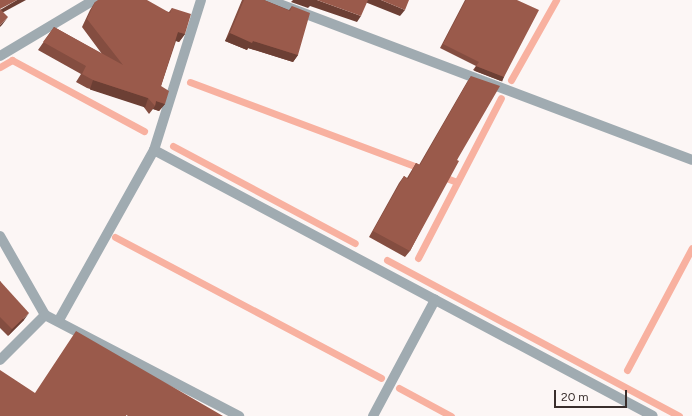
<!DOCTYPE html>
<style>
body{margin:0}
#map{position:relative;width:692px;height:416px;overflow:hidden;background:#fcf6f5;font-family:Figtree,sans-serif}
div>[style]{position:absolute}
.stream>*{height:7px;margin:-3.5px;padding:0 3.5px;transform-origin:3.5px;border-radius:3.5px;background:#f8b1a0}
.minor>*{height:10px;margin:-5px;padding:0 5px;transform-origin:5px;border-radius:5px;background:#a0abb1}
.wall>*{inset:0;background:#844d40}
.shaded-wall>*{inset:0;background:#6c3f34;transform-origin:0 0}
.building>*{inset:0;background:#9a5a4b}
span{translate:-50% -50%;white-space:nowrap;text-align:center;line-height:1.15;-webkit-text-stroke:4px #fcf6f5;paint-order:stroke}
.scale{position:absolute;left:554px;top:390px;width:73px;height:18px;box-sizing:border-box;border:2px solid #392e2c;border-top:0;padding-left:5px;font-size:12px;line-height:14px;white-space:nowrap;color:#392e2c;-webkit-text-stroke:3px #fcf6f5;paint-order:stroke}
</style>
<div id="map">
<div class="stream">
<div style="left:0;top:67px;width:14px;rotate:-30deg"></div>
<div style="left:12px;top:60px;width:150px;rotate:28.3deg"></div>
<div style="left:511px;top:80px;width:92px;rotate:-60.6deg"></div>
<div style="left:190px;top:82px;width:249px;rotate:20.5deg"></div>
<div style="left:173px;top:146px;width:206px;rotate:28.1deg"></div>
<div style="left:441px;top:176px;width:17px;rotate:21deg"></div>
<div style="left:115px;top:237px;width:301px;rotate:27.9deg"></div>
<div style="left:418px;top:258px;width:180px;rotate:-62.6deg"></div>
<div style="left:387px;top:260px;width:331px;rotate:28.1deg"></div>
<div style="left:627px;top:370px;width:138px;rotate:-62deg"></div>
<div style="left:399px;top:388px;width:59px;rotate:28.3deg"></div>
</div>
<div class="minor">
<div style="left:269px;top:0;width:452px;rotate:20.7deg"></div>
<div style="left:0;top:56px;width:109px;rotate:-30.8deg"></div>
<div style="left:154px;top:150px;width:565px;rotate:28.06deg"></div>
<div style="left:0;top:236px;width:91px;rotate:60.3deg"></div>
<div style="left:59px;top:320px;width:195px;rotate:-60.8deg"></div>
<div style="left:154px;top:150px;width:157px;rotate:-72.6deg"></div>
<div style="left:0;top:360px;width:64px;rotate:-45deg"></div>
<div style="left:45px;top:315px;width:219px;rotate:27.5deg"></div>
<div style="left:373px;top:416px;width:132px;rotate:-61.9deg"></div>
</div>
<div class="wall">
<div style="clip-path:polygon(242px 0,264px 0,289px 10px,292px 6px,298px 55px,293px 62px,248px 48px,247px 50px,225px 41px)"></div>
<div style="clip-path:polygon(465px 0,517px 0,504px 77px,501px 81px,473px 70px,476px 66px,440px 48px)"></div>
<div style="clip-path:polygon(95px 2px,169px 12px,172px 8px,185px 34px,179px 42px,176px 41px,161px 86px,165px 104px,159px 111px,153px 109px,149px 114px,143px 106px,87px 88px,76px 82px,81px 74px,38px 50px,54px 27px,102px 54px,82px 27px,90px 10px)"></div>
<div style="clip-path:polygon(471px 76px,457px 160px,410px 251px,405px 257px,369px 237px,399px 183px,404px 176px,407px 178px,416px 163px,419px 165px,467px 82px)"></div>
<div style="clip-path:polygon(0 281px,24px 320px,8px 336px,0 328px)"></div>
</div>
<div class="shaded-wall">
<div style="clip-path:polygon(17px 0,26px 0,0 14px,0 10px)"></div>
<div style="clip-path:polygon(293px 0,317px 0,361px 16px,357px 22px,310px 6px,308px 8px,291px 2px)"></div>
<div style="clip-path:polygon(367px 0,381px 0,405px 10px,400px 16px,365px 2px)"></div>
<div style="clip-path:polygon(8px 17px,2px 25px,0 27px,0 25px)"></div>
<div style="clip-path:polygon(178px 32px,185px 34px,179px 42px,173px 40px)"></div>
<div style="clip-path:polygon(230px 33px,253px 41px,298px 55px,293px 62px,248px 48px,247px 50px,225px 41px)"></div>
<div style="left:476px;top:66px;width:30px;height:5px;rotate:21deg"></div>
<div style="left:93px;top:80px;width:58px;height:10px;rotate:18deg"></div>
<div style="clip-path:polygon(156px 101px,165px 104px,159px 111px,153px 109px,155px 106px)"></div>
<div style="clip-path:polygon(29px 313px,24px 320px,8px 336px,12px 329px)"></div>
</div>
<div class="building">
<div style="clip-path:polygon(0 0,17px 0,0 9px,8px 17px,0 25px)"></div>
<div style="clip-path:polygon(98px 0,147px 0,170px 13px,172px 8px,191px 14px,185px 34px,178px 32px,161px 86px,169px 91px,165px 104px,156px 101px,155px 106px,148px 98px,93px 80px,82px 74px,86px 66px,43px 42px,54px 27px,123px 65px,87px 19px,95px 2px)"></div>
<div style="clip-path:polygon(244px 0,264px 0,290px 11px,292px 6px,310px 13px,298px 55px,253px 41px,252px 43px,230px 33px)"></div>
<div style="clip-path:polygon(317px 0,368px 0,361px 16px)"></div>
<div style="clip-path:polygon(381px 0,409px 0,405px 10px)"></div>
<div style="clip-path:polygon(466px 0,517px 0,539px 10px,504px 77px,476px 66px,479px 62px,443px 44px)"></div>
<div style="clip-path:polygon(471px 76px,500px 86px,457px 160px,459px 161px,410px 251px,373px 231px,404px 176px,408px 179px,416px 163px,420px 165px)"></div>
<div style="clip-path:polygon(0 281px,29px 313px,12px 329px,0 317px)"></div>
<div style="clip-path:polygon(76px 331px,223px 416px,128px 416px,126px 415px,126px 416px,0 416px,0 370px,35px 393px)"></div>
</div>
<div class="scale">20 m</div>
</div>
